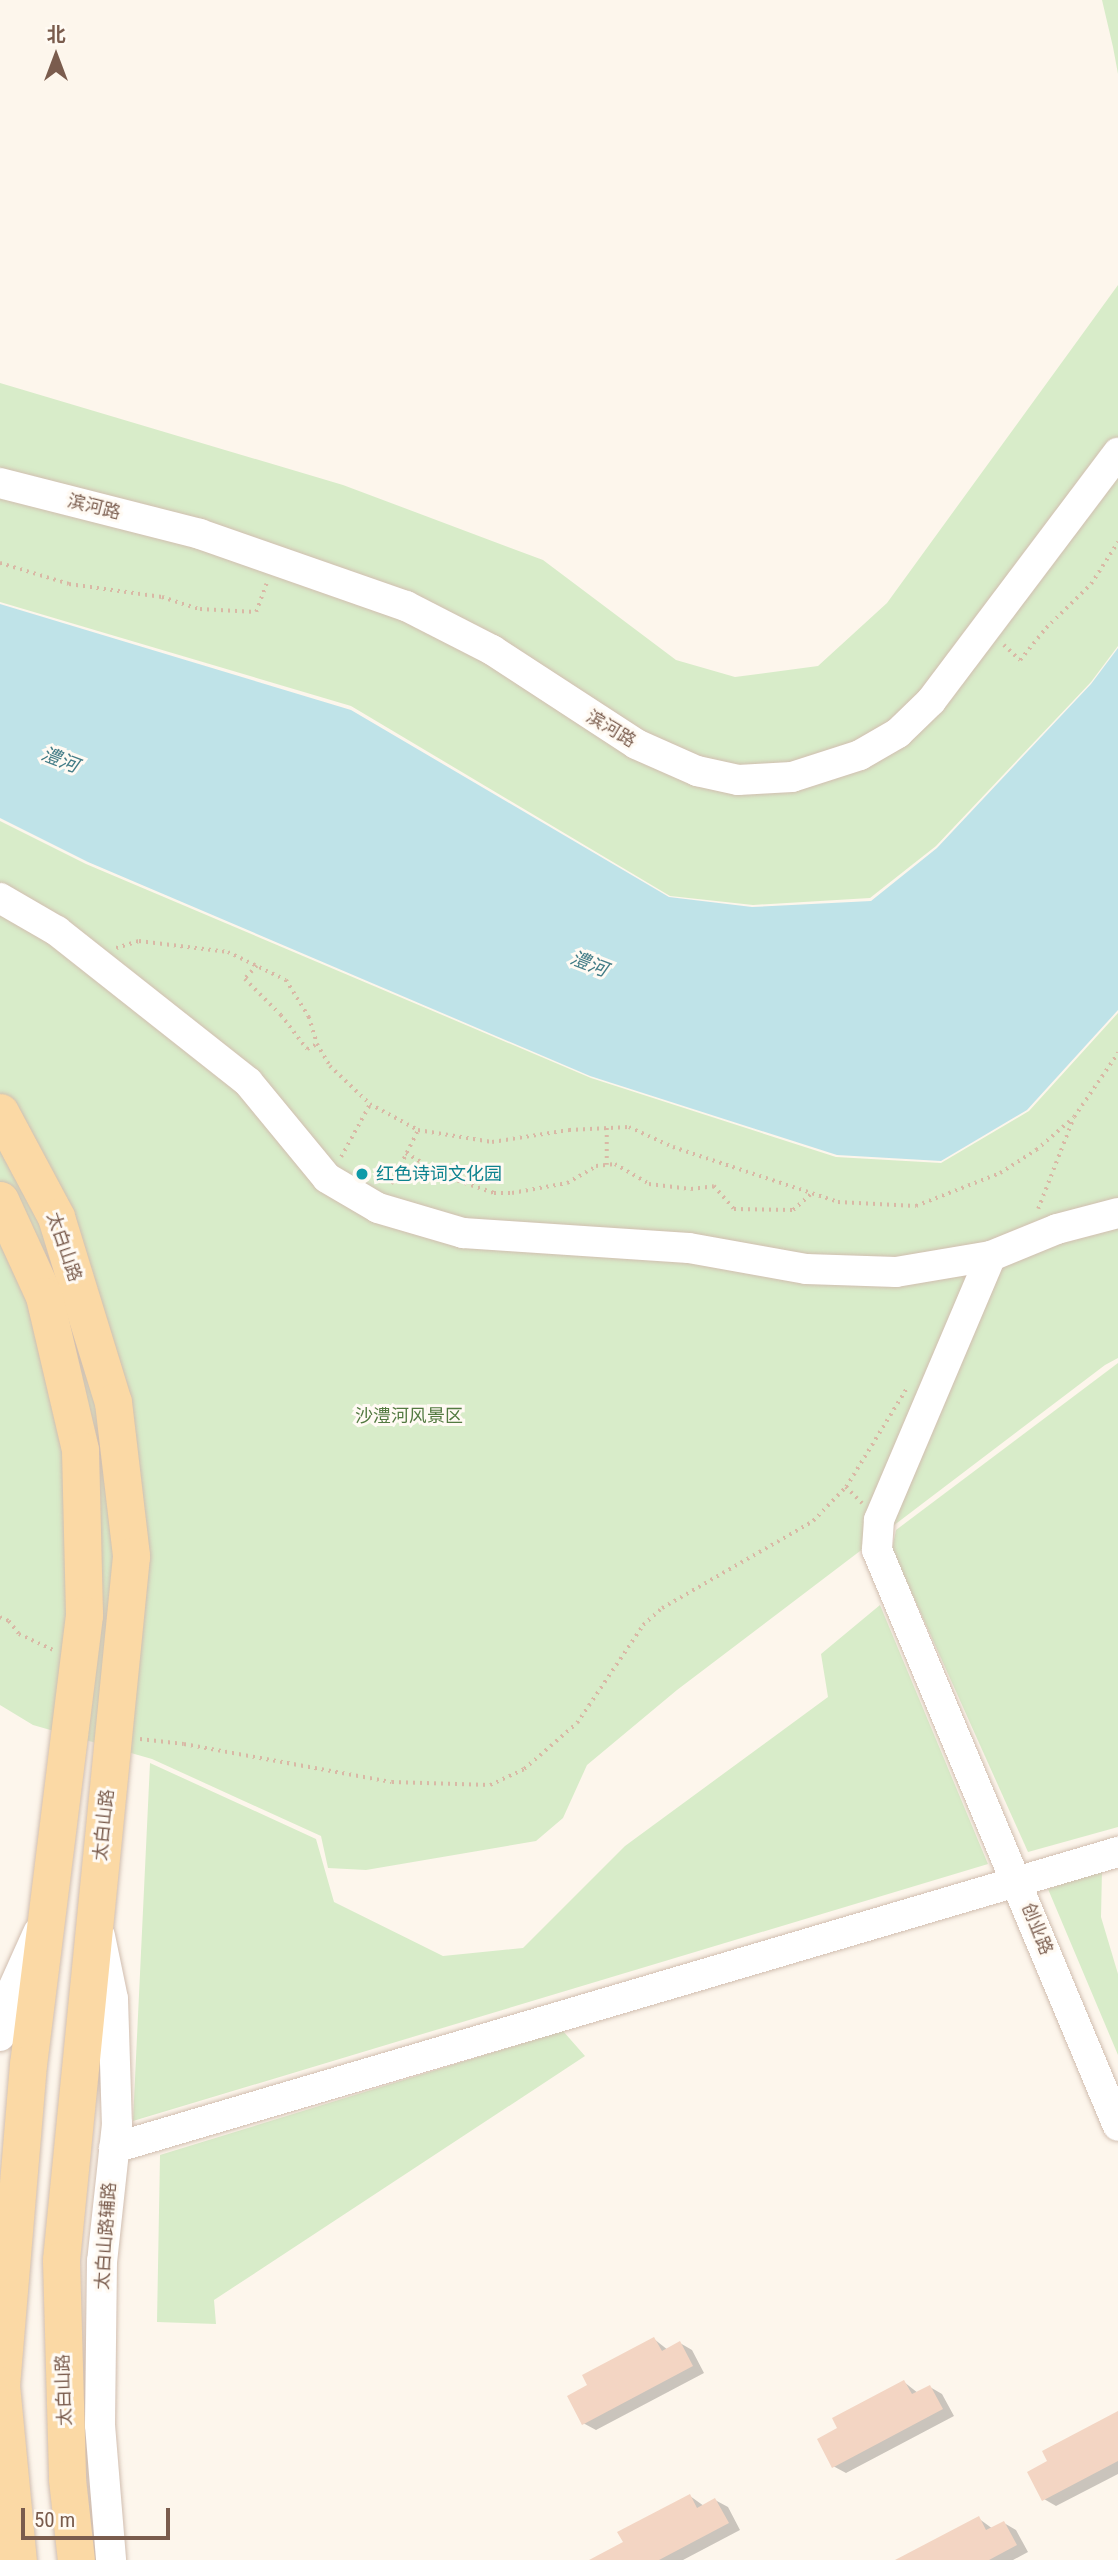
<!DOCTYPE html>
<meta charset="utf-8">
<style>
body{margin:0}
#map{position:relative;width:1118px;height:2560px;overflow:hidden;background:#fdf6ec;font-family:"Roboto Condensed","Noto Sans SC",sans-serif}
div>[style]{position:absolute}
.green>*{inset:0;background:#d8ecc9}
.water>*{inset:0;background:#bfe3e8}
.shadow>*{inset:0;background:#0003}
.building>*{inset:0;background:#f3d5c3}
.path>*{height:3.5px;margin-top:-1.75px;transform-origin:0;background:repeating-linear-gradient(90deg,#d9b8a5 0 2px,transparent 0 7px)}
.roads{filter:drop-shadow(0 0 2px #d1beb0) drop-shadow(0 0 2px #d1beb0)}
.minor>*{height:30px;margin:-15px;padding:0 15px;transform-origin:15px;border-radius:15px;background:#fff}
.major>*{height:37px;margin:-18.5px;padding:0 18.5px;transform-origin:18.5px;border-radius:18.5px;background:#fbd9a5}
.dots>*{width:19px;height:19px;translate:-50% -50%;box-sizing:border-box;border:4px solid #fffaf3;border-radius:50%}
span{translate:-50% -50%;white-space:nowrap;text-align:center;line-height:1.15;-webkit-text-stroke:6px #fffaf3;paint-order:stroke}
.street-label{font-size:18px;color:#7a5c4d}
.culture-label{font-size:18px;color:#0d838f}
.left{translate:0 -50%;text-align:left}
.park-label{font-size:18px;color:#537a41}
.water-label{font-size:19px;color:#437c86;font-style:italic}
.north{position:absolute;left:21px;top:21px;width:70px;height:70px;-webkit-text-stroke:5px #fffaf3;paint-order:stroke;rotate:0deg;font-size:19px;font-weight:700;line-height:28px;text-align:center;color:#7a5c4d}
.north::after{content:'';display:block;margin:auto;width:24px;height:32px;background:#7a5c4d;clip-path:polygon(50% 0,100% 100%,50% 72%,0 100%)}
.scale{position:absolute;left:21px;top:2508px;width:149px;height:32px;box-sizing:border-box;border:4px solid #7a5c4d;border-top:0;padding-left:9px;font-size:21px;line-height:24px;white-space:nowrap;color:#7a5c4d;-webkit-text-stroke:5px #fffaf3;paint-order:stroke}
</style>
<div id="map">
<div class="green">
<div style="clip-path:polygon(1102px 0,1118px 0,1118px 74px,1113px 47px)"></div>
<div style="clip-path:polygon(1118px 285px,1118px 646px,1091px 682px,936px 846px,870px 898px,753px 905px,670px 896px,351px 706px,0 602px,0 383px,343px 485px,543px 560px,676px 660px,735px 677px,818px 666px,887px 603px)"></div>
<div style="clip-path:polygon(0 821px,86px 864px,591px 1078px,836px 1157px,941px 1163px,1029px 1111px,1118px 1013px,1118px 1358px,1105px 1365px,677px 1690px,587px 1765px,563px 1818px,536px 1841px,366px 1870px,328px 1868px,321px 1836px,152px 1759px,33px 1725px,0 1705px)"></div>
<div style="clip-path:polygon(1118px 1363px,1118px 1827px,1028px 1852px,892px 1549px,896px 1530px)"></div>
<div style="clip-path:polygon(880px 1605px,988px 1864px,133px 2121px,150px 1763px,316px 1839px,334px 1902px,443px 1956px,523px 1948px,625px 1846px,828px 1697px,821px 1654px)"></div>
<div style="clip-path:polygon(1102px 1870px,1101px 1917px,1118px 1974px,1118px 2055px,1048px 1889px)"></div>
<div style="clip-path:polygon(563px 2031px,585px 2056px,214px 2300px,216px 2324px,157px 2322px,160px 2155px)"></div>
</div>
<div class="water">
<div style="clip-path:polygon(0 604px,351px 710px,669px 897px,752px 907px,871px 901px,937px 848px,1091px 684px,1118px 648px,1118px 1010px,1027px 1110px,941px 1161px,837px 1155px,590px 1076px,88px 862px,0 818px)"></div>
</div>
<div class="shadow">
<div style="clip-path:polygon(654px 2339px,668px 2350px,680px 2343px,692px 2350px,704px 2373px,596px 2430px,583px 2423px,590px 2386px)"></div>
<div style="clip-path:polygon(904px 2382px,918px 2393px,930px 2387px,942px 2394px,954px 2416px,846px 2473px,833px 2466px,839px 2429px)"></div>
<div style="clip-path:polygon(1118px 2417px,1118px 2474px,1056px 2506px,1044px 2499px)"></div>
<div style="clip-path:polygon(690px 2496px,704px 2506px,715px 2500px,728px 2507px,740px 2530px,683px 2560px,609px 2560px,625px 2543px)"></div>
<div style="clip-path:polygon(978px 2518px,993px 2529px,1004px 2523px,1016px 2530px,1028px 2552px,1013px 2560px,911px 2560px)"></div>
</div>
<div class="building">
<div style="clip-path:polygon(654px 2337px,662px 2351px,680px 2341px,693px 2366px,582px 2425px,567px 2396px,587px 2385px,582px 2375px)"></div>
<div style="clip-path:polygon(904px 2380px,912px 2394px,930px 2385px,943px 2409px,832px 2468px,817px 2439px,837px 2428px,832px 2418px)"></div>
<div style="clip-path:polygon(1118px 2411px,1118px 2461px,1042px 2501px,1027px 2472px,1047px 2461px,1042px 2451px)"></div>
<div style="clip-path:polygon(690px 2494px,697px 2508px,715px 2498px,729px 2523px,659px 2560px,589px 2560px,623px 2542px,617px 2532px)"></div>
<div style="clip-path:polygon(979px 2516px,986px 2530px,1004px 2521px,1017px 2545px,989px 2560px,895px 2560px)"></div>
</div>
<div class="path">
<div style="left:0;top:563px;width:72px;rotate:16.9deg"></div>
<div style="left:69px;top:584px;width:94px;rotate:8deg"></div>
<div style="left:162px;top:597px;width:40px;rotate:18deg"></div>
<div style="left:200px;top:609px;width:56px;rotate:3.1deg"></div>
<div style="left:256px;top:612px;width:30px;rotate:-70deg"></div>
<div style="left:1004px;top:645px;width:22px;rotate:43deg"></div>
<div style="left:1020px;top:660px;width:41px;rotate:-50.9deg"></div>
<div style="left:1046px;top:628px;width:63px;rotate:-44.4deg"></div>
<div style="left:1091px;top:584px;width:50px;rotate:-57.3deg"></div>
<div style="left:116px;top:948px;width:24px;rotate:-17deg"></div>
<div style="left:139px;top:941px;width:90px;rotate:7deg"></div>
<div style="left:228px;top:952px;width:64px;rotate:25.8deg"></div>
<div style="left:286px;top:980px;width:44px;rotate:58.1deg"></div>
<div style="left:309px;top:1017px;width:28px;rotate:73deg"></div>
<div style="left:317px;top:1044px;width:26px;rotate:59deg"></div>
<div style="left:330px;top:1066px;width:55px;rotate:43.5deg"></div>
<div style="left:370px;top:1104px;width:55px;rotate:28.4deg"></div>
<div style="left:418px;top:1130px;width:75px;rotate:9.2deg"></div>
<div style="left:492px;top:1142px;width:78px;rotate:-8.9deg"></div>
<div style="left:569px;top:1130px;width:60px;rotate:-2.9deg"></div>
<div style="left:629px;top:1127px;width:48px;rotate:24.4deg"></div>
<div style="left:673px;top:1147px;width:174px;rotate:18.4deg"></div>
<div style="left:838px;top:1202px;width:78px;rotate:2.9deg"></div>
<div style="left:916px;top:1206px;width:90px;rotate:-21.4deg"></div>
<div style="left:1000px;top:1173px;width:43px;rotate:-32.6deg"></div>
<div style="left:1036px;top:1150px;width:50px;rotate:-41deg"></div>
<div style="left:1074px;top:1117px;width:78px;rotate:-55.5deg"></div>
<div style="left:257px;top:966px;width:18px;rotate:133deg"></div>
<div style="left:245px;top:979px;width:51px;rotate:45deg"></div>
<div style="left:281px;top:1015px;width:43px;rotate:52.6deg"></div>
<div style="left:307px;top:1049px;width:11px;rotate:-27deg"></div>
<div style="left:607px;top:1128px;width:37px;rotate:90deg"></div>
<div style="left:406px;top:1153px;width:45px;rotate:30.5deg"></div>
<div style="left:445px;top:1176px;width:52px;rotate:19.1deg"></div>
<div style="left:494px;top:1193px;width:18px"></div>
<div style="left:512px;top:1193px;width:56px;rotate:-10.3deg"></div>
<div style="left:567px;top:1183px;width:34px;rotate:-30deg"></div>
<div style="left:596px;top:1166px;width:19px;rotate:-6deg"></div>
<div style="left:615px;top:1164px;width:39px;rotate:30deg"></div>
<div style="left:649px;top:1184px;width:42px;rotate:6.8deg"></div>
<div style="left:691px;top:1189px;width:23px;rotate:-7deg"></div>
<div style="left:714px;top:1186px;width:30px;rotate:49deg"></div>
<div style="left:734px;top:1209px;width:59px;rotate:1deg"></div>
<div style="left:793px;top:1210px;width:25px;rotate:-42deg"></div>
<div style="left:341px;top:1157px;width:60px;rotate:-61.3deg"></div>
<div style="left:391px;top:1184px;width:60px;rotate:-63.4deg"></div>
<div style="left:1038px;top:1209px;width:97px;rotate:-68.7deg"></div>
<div style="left:846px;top:1487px;width:23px;rotate:45deg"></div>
<div style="left:0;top:1617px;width:10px;rotate:24deg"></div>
<div style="left:9px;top:1621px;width:16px;rotate:52deg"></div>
<div style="left:19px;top:1634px;width:38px;rotate:25deg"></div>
<div style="left:140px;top:1739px;width:44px;rotate:6.5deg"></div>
<div style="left:184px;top:1744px;width:211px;rotate:10.4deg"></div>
<div style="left:392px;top:1782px;width:98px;rotate:1.8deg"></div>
<div style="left:490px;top:1785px;width:38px;rotate:-25deg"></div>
<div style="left:524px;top:1769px;width:70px;rotate:-41deg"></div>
<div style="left:577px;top:1723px;width:118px;rotate:-56deg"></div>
<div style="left:643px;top:1625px;width:25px;rotate:-42deg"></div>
<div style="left:662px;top:1608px;width:174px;rotate:-29.9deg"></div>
<div style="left:813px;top:1521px;width:47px;rotate:-45.9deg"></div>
<div style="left:846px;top:1487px;width:116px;rotate:-58.4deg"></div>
</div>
<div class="roads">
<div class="minor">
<div style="left:0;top:483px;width:206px;rotate:14.3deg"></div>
<div style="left:200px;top:534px;width:218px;rotate:19.3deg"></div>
<div style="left:406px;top:606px;width:97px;rotate:27.1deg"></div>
<div style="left:492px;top:650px;width:172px;rotate:33.1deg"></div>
<div style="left:636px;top:744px;width:67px;rotate:23.9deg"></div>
<div style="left:697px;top:771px;width:42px;rotate:12.4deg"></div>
<div style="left:738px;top:780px;width:54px;rotate:-3.2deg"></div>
<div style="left:792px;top:777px;width:71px;rotate:-17.9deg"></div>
<div style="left:860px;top:755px;width:44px;rotate:-30.1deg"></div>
<div style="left:898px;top:733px;width:46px;rotate:-44.1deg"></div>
<div style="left:931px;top:701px;width:311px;rotate:-53deg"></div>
<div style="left:0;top:898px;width:66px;rotate:30.1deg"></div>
<div style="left:57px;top:931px;width:243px;rotate:38.3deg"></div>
<div style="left:248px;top:1082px;width:124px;rotate:50.5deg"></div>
<div style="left:327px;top:1178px;width:59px;rotate:30.5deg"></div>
<div style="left:378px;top:1208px;width:89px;rotate:16.4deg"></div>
<div style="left:463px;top:1233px;width:226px;rotate:3.8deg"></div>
<div style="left:689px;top:1248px;width:119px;rotate:10.2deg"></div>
<div style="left:806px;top:1269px;width:90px;rotate:1.9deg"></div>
<div style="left:896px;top:1272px;width:96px;rotate:-9.6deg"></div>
<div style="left:991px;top:1256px;width:71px;rotate:-22.2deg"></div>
<div style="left:1057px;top:1229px;width:63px;rotate:-14.7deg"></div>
<div style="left:991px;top:1256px;width:287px;rotate:113deg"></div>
<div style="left:879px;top:1520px;width:30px;rotate:94deg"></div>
<div style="left:877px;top:1550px;width:624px;rotate:67.3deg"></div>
<div style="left:100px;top:1936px;width:64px;rotate:78.3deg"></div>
<div style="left:113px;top:1999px;width:125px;rotate:88.2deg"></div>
<div style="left:117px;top:2124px;width:138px;rotate:96.2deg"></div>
<div style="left:102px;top:2261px;width:164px;rotate:90.7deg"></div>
<div style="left:100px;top:2425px;width:135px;rotate:85.3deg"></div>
<div style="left:0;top:2036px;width:47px;rotate:-75.1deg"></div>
<div style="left:12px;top:1991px;width:64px;rotate:-65.9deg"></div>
<div style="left:114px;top:2148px;width:1047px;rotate:-16.43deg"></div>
</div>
<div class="major">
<div style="left:0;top:1112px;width:119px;rotate:61.9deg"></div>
<div style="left:56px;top:1217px;width:194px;rotate:72.9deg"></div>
<div style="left:113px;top:1402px;width:155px;rotate:83.3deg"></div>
<div style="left:131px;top:1556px;width:707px;rotate:95.68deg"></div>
<div style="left:61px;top:2260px;width:219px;rotate:88.4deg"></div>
<div style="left:67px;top:2479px;width:81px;rotate:83.7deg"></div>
<div style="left:0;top:1200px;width:106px;rotate:65.4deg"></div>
<div style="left:44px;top:1296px;width:158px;rotate:76.8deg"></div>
<div style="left:80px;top:1450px;width:165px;rotate:88.6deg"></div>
<div style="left:84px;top:1615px;width:452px;rotate:97.1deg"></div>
<div style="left:28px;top:2064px;width:322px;rotate:94.8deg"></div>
<div style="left:1px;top:2385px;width:176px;rotate:84.5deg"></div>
</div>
</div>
<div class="dots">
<div style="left:362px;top:1174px;background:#0f9aa8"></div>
</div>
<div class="street-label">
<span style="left:94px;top:507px;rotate:14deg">滨河路</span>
<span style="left:611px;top:729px;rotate:31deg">滨河路</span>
<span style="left:64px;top:1247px;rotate:71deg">太白山路</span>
<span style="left:104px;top:1825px;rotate:-84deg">太白山路</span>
<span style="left:1037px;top:1929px;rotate:68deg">创业路</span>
<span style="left:106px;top:2236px;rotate:-86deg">太白山路辅路</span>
<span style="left:64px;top:2390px;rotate:-92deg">太白山路</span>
</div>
<div class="culture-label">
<span class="left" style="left:376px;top:1174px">红色诗词文化园</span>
</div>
<div class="park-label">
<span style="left:409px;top:1416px">沙澧河风景区</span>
</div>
<div class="water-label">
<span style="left:60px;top:760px;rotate:21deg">澧河</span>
<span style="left:589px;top:964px;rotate:21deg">澧河</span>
</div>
<div class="north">北</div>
<div class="scale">50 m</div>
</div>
